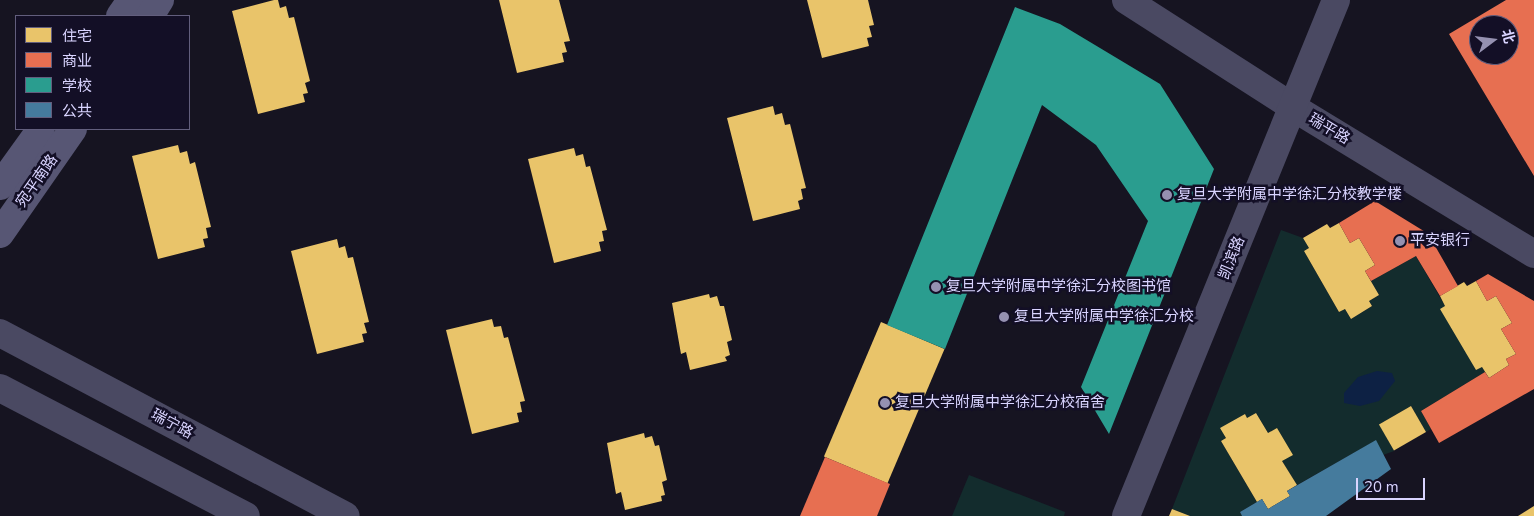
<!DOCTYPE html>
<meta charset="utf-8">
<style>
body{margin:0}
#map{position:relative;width:1534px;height:516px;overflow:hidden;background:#161421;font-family:"Nunito Sans","Noto Sans SC",sans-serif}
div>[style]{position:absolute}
.green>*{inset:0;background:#132c2d}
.water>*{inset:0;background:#0d2144}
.homes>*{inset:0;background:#e9c46a;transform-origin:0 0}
.shops>*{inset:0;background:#e76f51}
.schools>*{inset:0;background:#2a9d8f}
.public>*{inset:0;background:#457b9d}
.minor>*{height:28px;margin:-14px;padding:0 14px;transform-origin:14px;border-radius:14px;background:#4a4962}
.secondary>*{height:28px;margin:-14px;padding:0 14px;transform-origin:14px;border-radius:14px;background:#575674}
.dots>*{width:14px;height:14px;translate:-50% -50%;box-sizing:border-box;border:2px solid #130f26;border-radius:50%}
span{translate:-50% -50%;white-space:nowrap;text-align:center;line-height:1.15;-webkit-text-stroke:5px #130f26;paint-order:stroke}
.street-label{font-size:15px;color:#d9d4ff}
.poi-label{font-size:15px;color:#d9d4ff}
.left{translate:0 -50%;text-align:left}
.legend{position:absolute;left:15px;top:15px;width:175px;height:115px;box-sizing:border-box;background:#130f26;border:1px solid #625e7d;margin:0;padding:6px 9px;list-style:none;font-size:15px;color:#d9d4ff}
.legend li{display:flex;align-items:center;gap:10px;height:25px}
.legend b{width:25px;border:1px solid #625e7d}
.north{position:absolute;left:1469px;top:15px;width:50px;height:50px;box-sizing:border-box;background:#130f26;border:1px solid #625e7d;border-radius:50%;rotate:75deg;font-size:14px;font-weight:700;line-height:20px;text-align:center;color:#d9d4ff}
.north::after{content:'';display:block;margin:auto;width:18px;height:22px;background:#9591b1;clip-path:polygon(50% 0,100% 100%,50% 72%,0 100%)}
.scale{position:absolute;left:1356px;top:478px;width:69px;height:22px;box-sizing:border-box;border:2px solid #d9d4ff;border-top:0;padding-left:6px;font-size:15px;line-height:18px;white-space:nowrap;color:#d9d4ff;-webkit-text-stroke:4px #130f26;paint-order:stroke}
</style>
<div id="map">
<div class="green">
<div style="clip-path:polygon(1281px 230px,1303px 238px,1309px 248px,1304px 251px,1339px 312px,1345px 309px,1351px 319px,1372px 306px,1369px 301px,1379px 295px,1371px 281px,1416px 256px,1445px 306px,1476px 370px,1482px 367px,1485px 372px,1421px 411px,1431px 429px,1426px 432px,1411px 406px,1380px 424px,1394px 451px,1383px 455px,1375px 441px,1297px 485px,1282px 461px,1277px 428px,1268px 433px,1256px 413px,1247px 418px,1245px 414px,1221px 428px,1226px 438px,1221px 441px,1257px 502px,1240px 512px,1242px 516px,1190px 516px,1172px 509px)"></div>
<div style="clip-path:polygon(969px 475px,1065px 512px,1064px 516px,952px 516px)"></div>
</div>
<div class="water">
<div style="clip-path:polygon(1377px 371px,1392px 373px,1395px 381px,1379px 401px,1360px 406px,1344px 403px,1344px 393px,1358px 377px)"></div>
</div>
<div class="homes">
<div style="clip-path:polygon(274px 0,278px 0,280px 8px,286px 6px,289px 18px,294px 17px,310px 81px,305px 83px,308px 93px,303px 94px,305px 102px,258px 114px,232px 11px)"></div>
<div style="clip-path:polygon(499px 0,559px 0,570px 41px,564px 42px,567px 52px,562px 53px,564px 62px,517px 73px)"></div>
<div style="clip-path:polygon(807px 0,868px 0,874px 25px,869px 26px,872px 37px,867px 38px,869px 46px,822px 58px)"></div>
<div style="clip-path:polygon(773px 106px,775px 115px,782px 113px,785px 125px,790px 124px,806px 188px,801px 189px,803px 199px,798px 201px,800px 209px,753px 221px,727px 118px)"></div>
<div style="clip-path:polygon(178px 145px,180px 153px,187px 151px,190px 164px,195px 162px,211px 227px,206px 228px,208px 238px,203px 239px,205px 247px,158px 259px,132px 156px)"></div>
<div style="clip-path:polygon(574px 148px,576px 156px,583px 154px,586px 167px,590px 166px,607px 230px,602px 231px,604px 241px,599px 242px,601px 251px,554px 263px,528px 159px)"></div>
<div style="clip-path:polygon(1339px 223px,1350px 243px,1359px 238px,1375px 265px,1365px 271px,1379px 295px,1369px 301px,1372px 306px,1351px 319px,1345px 309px,1339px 312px,1304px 251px,1309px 248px,1303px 238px,1327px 224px,1330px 228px)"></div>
<div style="clip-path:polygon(337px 239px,339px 248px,345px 246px,348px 258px,353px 257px,369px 322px,364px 323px,367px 333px,362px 334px,364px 342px,317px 354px,291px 251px)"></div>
<div style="clip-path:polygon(1476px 281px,1487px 301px,1496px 296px,1512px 323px,1501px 329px,1516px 354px,1506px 359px,1509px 365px,1489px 378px,1482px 367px,1476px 370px,1440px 309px,1445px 306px,1440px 296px,1464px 282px,1467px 286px)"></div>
<div style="clip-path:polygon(709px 294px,710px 298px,717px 296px,720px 306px,724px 306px,732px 340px,727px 342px,730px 355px,725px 357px,727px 361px,690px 370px,686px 352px,681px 354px,672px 303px)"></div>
<div style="clip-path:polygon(492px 319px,494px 327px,501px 326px,504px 338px,508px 337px,525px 401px,520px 402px,522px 412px,517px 413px,519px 422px,472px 434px,446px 330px)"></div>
<div style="left:881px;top:322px;width:69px;height:146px;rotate:23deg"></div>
<div style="left:1411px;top:406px;width:30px;height:37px;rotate:60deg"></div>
<div style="clip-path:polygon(1256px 413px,1268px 433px,1277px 428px,1293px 455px,1282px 461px,1297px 485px,1287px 491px,1290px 496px,1268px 509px,1262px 499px,1257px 502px,1221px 441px,1226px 438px,1220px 428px,1245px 414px,1247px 418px)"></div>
<div style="clip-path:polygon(644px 433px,645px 438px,652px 436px,655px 446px,659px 445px,667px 480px,662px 482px,665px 495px,661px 496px,662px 501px,625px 510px,621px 492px,616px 494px,607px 443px)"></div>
<div style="clip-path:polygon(1534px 506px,1534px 516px,1518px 516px)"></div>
<div style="clip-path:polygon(1172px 509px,1190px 516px,1169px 516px)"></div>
</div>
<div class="shops">
<div style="clip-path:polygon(evenodd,1506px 0,1534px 0,1534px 176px,1449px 34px,1506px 0,1479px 25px,1509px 25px,1509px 55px,1479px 55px,1479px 25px)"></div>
<div style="clip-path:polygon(1375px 201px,1440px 241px,1434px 244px,1458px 286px,1440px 296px,1416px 256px,1371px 281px,1365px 271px,1375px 265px,1359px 238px,1350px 243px,1339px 223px)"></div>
<div style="clip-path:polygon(1488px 274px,1534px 301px,1534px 389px,1439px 443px,1421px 411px,1485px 372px,1489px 378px,1509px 365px,1506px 359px,1516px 354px,1501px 329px,1512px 323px,1496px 296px,1487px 301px,1476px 281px)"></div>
<div style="clip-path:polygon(825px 457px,890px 484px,877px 516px,800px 516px)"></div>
</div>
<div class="schools">
<div style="clip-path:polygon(1015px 7px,1060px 24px,1160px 84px,1214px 169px,1109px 434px,1081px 387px,1148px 221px,1096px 145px,1042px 105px,945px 349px,887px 325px)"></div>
</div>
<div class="public">
<div style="clip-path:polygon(1376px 440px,1391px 469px,1326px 516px,1242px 516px,1240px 512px,1262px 499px,1268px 509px,1290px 496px,1287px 491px)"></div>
</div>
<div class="minor">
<div style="left:1126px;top:0;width:200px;rotate:32.7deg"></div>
<div style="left:1294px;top:108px;width:281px;rotate:31.3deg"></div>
<div style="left:0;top:333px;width:391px;rotate:27.9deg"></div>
<div style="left:0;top:388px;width:277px;rotate:27.5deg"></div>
<div style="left:1126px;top:516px;width:557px;rotate:-67.85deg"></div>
</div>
<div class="secondary">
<div style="left:120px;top:16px;width:19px;rotate:-55deg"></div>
<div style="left:150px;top:16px;width:19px;rotate:-58deg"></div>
<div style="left:0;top:186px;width:70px;rotate:-54.3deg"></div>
<div style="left:0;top:234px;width:128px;rotate:-55.2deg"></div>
</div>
<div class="dots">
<div style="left:1167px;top:195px;background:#9591b1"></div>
<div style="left:1400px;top:241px;background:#9591b1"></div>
<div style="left:936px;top:287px;background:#9591b1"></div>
<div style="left:1004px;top:317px;background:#9591b1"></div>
<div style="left:885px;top:403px;background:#9591b1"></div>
</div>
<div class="street-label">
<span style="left:1329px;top:129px;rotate:31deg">瑞平路</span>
<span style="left:37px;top:181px;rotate:-55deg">宛平南路</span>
<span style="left:1232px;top:258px;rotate:-68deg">凯滨路</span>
<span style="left:172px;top:424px;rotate:28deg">瑞宁路</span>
</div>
<div class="poi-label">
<span class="left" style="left:1177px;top:195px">复旦大学附属中学徐汇分校教学楼</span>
<span class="left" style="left:1410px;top:241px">平安银行</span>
<span class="left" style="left:946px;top:287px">复旦大学附属中学徐汇分校图书馆</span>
<span class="left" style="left:1014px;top:317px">复旦大学附属中学徐汇分校</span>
<span class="left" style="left:895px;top:403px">复旦大学附属中学徐汇分校宿舍</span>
</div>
<ul class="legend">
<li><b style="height:14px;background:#e9c46a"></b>住宅</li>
<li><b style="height:14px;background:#e76f51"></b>商业</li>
<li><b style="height:14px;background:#2a9d8f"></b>学校</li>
<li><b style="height:14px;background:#457b9d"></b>公共</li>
</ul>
<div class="north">北</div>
<div class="scale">20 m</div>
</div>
